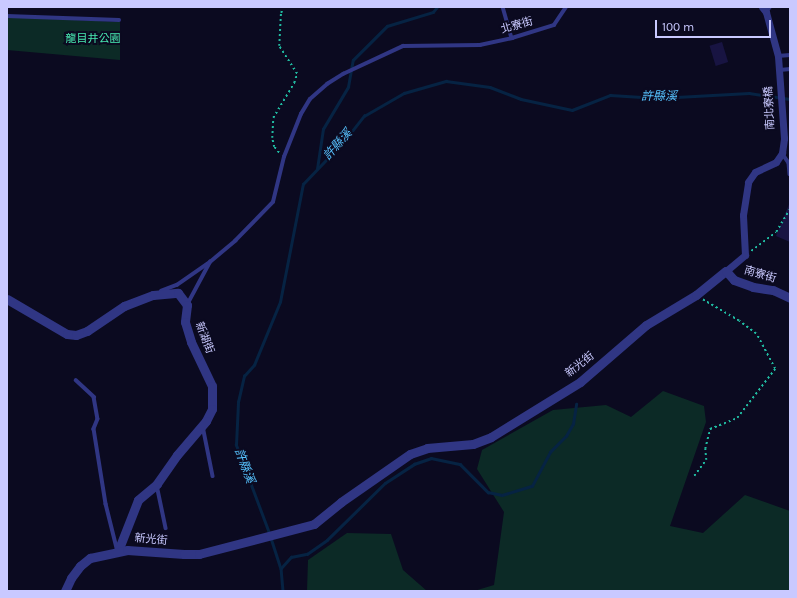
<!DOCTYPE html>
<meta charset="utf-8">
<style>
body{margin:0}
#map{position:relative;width:797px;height:598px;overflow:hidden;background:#0b0a20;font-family:Karla,"Noto Sans TC",sans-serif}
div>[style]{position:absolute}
.green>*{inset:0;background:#0c2a26}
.stream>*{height:2.5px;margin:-1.25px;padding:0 1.25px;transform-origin:1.25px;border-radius:1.25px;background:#062343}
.building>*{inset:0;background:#181442;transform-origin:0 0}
.path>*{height:1.5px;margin-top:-0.75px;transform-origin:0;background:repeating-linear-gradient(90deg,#20bba1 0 2px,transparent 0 5px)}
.service>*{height:3.5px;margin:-1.75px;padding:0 1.75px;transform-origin:1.75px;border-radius:1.75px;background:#303684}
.minor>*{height:7px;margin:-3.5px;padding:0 3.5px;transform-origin:3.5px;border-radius:3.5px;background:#303684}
.tertiary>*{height:9px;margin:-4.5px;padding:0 4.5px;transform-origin:4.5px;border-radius:4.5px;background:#303684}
span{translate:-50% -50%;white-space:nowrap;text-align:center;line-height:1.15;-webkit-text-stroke:4px #0b0a20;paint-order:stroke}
.street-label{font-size:11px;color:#c9c9ff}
.park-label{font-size:11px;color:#48ebb1}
.water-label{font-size:12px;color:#57c3ff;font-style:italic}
.frame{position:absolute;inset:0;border:8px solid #c9c9ff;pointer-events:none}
.scale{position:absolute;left:655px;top:20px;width:116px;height:18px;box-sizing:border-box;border:2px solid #c9c9ff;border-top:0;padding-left:5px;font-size:12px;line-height:14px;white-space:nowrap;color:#c9c9ff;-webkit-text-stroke:3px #0b0a20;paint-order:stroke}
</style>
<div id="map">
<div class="green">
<div style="clip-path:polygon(7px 17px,120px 22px,120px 60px,7px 50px)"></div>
<div style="clip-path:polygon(663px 391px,704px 406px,706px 422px,670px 526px,703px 533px,745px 495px,790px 511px,790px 591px,474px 591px,494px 585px,504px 512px,477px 469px,482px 450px,553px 410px,606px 405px,631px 417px)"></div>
<div style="clip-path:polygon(347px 533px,391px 534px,403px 570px,427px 591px,307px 591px,308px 560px)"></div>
</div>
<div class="stream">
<div style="left:317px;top:169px;width:40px;rotate:-81.5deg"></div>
<div style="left:323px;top:129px;width:49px;rotate:-59.2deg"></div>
<div style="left:348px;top:87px;width:27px;rotate:-80deg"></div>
<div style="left:353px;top:60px;width:48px;rotate:-45deg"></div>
<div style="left:387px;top:26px;width:48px;rotate:-16.9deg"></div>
<div style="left:433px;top:12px;width:6px;rotate:-51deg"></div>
<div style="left:269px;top:533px;width:94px;rotate:-110.6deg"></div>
<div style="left:236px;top:445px;width:43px;rotate:-87.3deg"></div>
<div style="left:238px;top:402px;width:27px;rotate:-77deg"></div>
<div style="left:244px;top:376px;width:15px;rotate:-48deg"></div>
<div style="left:254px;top:365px;width:68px;rotate:-67.6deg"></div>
<div style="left:280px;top:302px;width:120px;rotate:-79deg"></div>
<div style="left:303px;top:184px;width:61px;rotate:-46.3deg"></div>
<div style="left:345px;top:140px;width:31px;rotate:-52deg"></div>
<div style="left:364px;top:116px;width:46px;rotate:-29.9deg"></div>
<div style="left:404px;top:93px;width:44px;rotate:-15.9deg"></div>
<div style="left:446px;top:81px;width:44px;rotate:7.8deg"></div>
<div style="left:490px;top:87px;width:33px;rotate:21deg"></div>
<div style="left:521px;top:99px;width:52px;rotate:12.2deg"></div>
<div style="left:572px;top:110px;width:41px;rotate:-21.5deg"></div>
<div style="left:610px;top:95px;width:48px;rotate:3.6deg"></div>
<div style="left:658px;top:98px;width:91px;rotate:-3.1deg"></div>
<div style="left:749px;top:93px;width:41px;rotate:8.3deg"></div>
<div style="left:271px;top:538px;width:32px;rotate:72deg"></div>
<div style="left:281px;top:568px;width:23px;rotate:85deg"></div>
<div style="left:281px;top:568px;width:15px;rotate:-48deg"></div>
<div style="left:291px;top:557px;width:16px;rotate:-11deg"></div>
<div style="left:307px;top:554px;width:24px;rotate:-35deg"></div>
<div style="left:327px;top:540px;width:81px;rotate:-44.5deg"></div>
<div style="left:385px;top:483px;width:35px;rotate:-33deg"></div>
<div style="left:414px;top:464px;width:18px;rotate:-19deg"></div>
<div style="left:431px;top:458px;width:30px;rotate:12deg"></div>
<div style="left:460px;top:464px;width:40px;rotate:45deg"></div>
<div style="left:488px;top:492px;width:14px;rotate:12deg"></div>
<div style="left:502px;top:495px;width:31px;rotate:-17deg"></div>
<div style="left:532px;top:486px;width:38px;rotate:-62deg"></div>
<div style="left:550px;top:452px;width:23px;rotate:-45deg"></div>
<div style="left:566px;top:436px;width:14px;rotate:-60deg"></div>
<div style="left:573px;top:424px;width:20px;rotate:-81deg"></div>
</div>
<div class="building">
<div style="left:722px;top:42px;width:21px;height:13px;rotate:73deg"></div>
<div style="clip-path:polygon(790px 202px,790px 242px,776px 236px)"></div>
</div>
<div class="path">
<div style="left:279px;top:153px;width:8px;rotate:-130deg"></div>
<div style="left:274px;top:147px;width:9px;rotate:-103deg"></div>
<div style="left:272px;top:138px;width:20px;rotate:-87deg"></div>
<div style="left:273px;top:118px;width:41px;rotate:-59deg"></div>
<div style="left:294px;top:83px;width:9px;rotate:-72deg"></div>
<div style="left:297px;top:74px;width:33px;rotate:-123deg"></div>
<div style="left:279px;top:46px;width:33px;rotate:-87deg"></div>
<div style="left:281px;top:13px;width:6px;rotate:-72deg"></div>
<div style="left:751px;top:251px;width:31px;rotate:-37deg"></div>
<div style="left:776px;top:232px;width:27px;rotate:-59deg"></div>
<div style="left:694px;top:476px;width:20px;rotate:-53deg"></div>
<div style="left:706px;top:460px;width:11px;rotate:-95deg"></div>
<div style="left:705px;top:449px;width:21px;rotate:-76deg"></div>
<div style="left:710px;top:429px;width:29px;rotate:-22deg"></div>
<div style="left:737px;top:418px;width:62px;rotate:-52.2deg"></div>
<div style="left:775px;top:369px;width:40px;rotate:-118deg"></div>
<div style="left:756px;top:334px;width:21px;rotate:-143deg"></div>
<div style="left:739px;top:321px;width:42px;rotate:-149.7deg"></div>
</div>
<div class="service">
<div style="left:503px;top:7px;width:32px;rotate:74deg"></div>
<div style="left:766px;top:12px;width:6px;rotate:-51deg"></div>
<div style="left:7px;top:16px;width:112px;rotate:2deg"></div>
<div style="left:778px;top:56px;width:12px;rotate:-5deg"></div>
<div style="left:780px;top:70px;width:10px;rotate:-6deg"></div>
<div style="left:782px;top:153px;width:12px;rotate:55deg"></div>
<div style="left:789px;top:163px;width:11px;rotate:85deg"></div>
<div style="left:161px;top:291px;width:17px;rotate:-21deg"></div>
<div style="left:177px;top:285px;width:39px;rotate:-35deg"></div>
<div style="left:187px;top:305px;width:49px;rotate:-61.9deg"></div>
<div style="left:210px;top:262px;width:33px;rotate:-40deg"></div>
<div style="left:235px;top:241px;width:54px;rotate:-45.7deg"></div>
<div style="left:273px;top:202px;width:46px;rotate:-76.3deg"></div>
<div style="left:284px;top:157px;width:46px;rotate:-68.4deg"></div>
<div style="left:301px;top:114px;width:17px;rotate:-59deg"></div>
<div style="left:310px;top:99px;width:23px;rotate:-41deg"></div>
<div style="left:327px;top:84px;width:19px;rotate:-32deg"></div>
<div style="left:343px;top:74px;width:66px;rotate:-25deg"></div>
<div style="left:403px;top:46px;width:77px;rotate:-0.7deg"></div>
<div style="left:480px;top:45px;width:33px;rotate:-12deg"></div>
<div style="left:512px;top:38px;width:44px;rotate:-17.2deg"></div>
<div style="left:554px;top:25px;width:22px;rotate:-56deg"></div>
<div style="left:76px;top:380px;width:25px;rotate:43deg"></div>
<div style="left:94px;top:397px;width:22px;rotate:80deg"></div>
<div style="left:98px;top:419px;width:11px;rotate:112deg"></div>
<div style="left:94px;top:429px;width:76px;rotate:80.9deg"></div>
<div style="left:106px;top:504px;width:45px;rotate:76deg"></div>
<div style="left:203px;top:426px;width:51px;rotate:78.7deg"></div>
<div style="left:157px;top:485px;width:44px;rotate:78.2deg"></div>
</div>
<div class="minor">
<div style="left:726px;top:271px;width:25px;rotate:-40deg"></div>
<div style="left:745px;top:255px;width:40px;rotate:-92.9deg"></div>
<div style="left:743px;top:215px;width:33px;rotate:-81deg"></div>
<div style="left:748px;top:182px;width:12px;rotate:-55deg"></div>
<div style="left:755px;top:172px;width:23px;rotate:-25deg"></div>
<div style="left:776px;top:162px;width:11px;rotate:-56deg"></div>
<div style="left:782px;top:153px;width:15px;rotate:-82deg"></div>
<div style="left:784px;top:138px;width:82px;rotate:-94.2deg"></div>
<div style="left:778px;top:56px;width:46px;rotate:-105.3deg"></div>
<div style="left:766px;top:12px;width:6px;rotate:-129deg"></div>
</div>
<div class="tertiary">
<div style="left:7px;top:299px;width:69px;rotate:30.3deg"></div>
<div style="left:67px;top:334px;width:9px;rotate:6deg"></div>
<div style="left:76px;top:335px;width:12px;rotate:-20deg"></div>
<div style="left:87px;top:331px;width:45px;rotate:-34deg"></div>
<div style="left:124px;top:306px;width:31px;rotate:-21deg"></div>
<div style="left:153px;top:295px;width:25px;rotate:-5deg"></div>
<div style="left:178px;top:293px;width:15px;rotate:53deg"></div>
<div style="left:187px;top:305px;width:17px;rotate:97deg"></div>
<div style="left:185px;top:322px;width:21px;rotate:73deg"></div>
<div style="left:191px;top:342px;width:49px;rotate:64.5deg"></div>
<div style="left:212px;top:386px;width:23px;rotate:90deg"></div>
<div style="left:212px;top:409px;width:13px;rotate:117deg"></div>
<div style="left:206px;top:421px;width:45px;rotate:130.5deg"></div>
<div style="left:177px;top:455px;width:35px;rotate:125deg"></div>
<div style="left:157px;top:484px;width:25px;rotate:140deg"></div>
<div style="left:138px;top:500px;width:55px;rotate:111.4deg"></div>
<div style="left:65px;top:591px;width:14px;rotate:-65deg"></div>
<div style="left:71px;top:578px;width:15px;rotate:-53deg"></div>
<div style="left:80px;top:566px;width:13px;rotate:-39deg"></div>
<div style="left:90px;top:558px;width:38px;rotate:-12deg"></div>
<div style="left:127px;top:550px;width:57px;rotate:4deg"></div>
<div style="left:184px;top:554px;width:15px"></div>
<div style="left:199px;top:554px;width:119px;rotate:-14.6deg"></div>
<div style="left:314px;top:524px;width:35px;rotate:-39deg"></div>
<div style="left:341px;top:502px;width:84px;rotate:-34.8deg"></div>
<div style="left:410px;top:454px;width:18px;rotate:-19deg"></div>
<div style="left:427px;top:448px;width:46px;rotate:-5deg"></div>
<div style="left:473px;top:444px;width:19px;rotate:-21deg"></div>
<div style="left:491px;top:437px;width:105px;rotate:-31.7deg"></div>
<div style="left:580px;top:382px;width:87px;rotate:-40.8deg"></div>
<div style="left:646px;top:325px;width:58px;rotate:-31deg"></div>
<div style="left:696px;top:295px;width:38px;rotate:-39deg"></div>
<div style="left:726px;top:271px;width:12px;rotate:48deg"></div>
<div style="left:734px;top:280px;width:20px;rotate:20deg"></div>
<div style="left:753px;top:287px;width:20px;rotate:9deg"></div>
<div style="left:773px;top:290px;width:19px;rotate:25deg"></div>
</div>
<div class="street-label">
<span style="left:517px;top:26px;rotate:-16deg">北寮街</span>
<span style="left:770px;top:108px;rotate:-93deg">南北寮橋</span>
<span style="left:760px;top:275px;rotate:16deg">南寮街</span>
<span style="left:204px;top:338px;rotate:69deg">新湖街</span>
<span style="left:580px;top:365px;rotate:-38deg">新光街</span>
<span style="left:151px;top:540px;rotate:5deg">新光街</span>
</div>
<div class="park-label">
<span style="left:93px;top:39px">龍目井公園</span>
</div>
<div class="water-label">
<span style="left:659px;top:97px">許縣溪</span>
<span style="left:338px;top:145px;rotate:-48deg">許縣溪</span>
<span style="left:244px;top:466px;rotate:70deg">許縣溪</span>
</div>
<div class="frame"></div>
<div class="scale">100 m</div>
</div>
